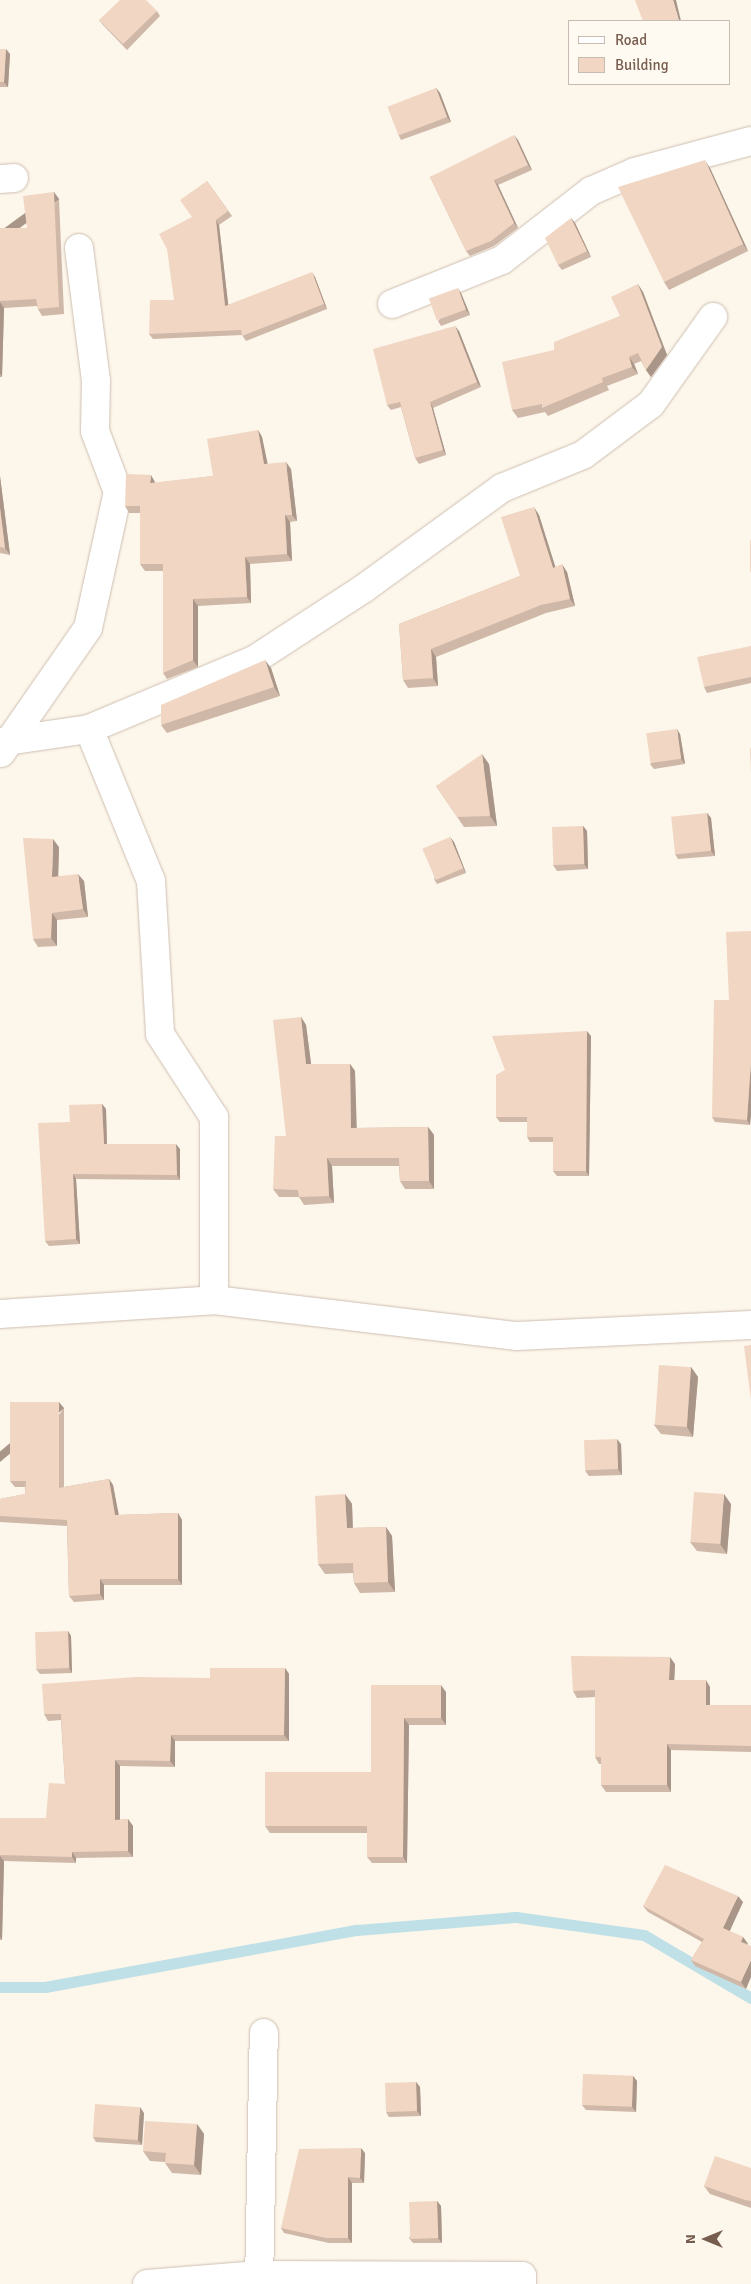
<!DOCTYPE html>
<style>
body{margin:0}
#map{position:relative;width:751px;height:2284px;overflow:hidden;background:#fcf6eb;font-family:Signika,sans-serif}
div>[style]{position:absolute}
.stream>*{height:11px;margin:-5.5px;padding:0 5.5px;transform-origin:5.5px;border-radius:5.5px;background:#bfe0e6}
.roads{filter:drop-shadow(0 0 1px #cebeb0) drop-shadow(0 0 1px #cebeb0)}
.minor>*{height:28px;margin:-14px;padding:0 14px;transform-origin:14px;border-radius:14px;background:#fff}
.wall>*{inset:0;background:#cfb8a8}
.shaded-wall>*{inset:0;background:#a99688;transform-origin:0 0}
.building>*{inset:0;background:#f1d6c3;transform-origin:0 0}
span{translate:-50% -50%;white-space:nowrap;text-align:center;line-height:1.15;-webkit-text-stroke:5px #fefaf1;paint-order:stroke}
.legend{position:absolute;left:568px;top:20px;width:162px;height:65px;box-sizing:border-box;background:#fefaf1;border:1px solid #c8bbb0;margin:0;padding:6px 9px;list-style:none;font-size:15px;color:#775d4e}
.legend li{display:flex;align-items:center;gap:10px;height:25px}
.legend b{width:25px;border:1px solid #c8bbb0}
.north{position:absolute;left:681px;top:2214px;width:50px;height:50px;-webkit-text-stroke:4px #fefaf1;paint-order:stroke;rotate:270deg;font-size:14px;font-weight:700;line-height:20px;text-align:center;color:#775d4e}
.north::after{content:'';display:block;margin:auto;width:18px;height:22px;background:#775d4e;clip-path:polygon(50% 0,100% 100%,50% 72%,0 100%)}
</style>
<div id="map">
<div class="stream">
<div style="left:0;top:1987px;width:45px"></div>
<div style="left:45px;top:1987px;width:317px;rotate:-10.4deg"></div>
<div style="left:357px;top:1930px;width:160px;rotate:-4.7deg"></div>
<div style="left:516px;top:1917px;width:129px;rotate:8deg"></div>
<div style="left:644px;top:1935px;width:124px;rotate:30.5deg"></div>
</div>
<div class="roads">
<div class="minor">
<div style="left:0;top:179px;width:14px;rotate:-4deg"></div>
<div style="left:392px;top:304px;width:118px;rotate:-21.8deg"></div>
<div style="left:502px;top:260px;width:113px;rotate:-37.8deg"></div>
<div style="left:591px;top:191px;width:48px;rotate:-23.4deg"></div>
<div style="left:635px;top:172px;width:120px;rotate:-15deg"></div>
<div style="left:89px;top:729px;width:164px;rotate:67.8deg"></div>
<div style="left:151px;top:881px;width:153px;rotate:86.6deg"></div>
<div style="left:160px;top:1034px;width:99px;rotate:57deg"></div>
<div style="left:214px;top:1117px;width:183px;rotate:90deg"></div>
<div style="left:0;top:742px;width:90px;rotate:-8.3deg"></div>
<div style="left:89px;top:729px;width:179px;rotate:-22.7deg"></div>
<div style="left:254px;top:660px;width:130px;rotate:-33.1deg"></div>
<div style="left:363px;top:589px;width:172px;rotate:-36deg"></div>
<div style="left:502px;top:488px;width:87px;rotate:-22.2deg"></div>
<div style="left:583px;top:455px;width:85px;rotate:-36.9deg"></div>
<div style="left:651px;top:404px;width:107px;rotate:-54.5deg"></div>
<div style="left:1px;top:753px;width:152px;rotate:-55.2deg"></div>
<div style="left:88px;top:628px;width:139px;rotate:-77.6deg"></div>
<div style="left:118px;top:492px;width:65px;rotate:-110.7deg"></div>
<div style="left:95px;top:431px;width:50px;rotate:-88.9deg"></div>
<div style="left:96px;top:381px;width:134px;rotate:-97.3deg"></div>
<div style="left:0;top:1314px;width:214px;rotate:-3.7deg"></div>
<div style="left:214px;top:1300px;width:305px;rotate:6.8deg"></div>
<div style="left:517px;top:1336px;width:234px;rotate:-2.7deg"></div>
<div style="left:147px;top:2284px;width:112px;rotate:-4.6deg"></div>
<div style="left:259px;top:2275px;width:263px;rotate:0.2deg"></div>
<div style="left:522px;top:2276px;width:8px;rotate:90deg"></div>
<div style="left:259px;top:2284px;width:251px;rotate:-88.9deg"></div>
</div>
</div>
<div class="wall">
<div style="clip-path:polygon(157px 11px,160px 16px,127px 50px,103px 25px,99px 20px)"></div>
<div style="clip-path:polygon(0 49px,10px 54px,8px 87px,0 87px)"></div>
<div style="clip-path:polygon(436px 88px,440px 93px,451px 122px,401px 140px,398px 134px)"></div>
<div style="clip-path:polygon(518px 140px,532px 170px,498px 185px,518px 228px,494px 246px,470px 256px,466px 251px,430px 177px)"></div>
<div style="clip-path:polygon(710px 168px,748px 251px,669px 290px,664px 282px)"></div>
<div style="clip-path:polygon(207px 181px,232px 216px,219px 225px,228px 305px,315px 277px,327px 309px,246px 341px,242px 335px,153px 339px,149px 334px,174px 300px,192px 217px)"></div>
<div style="clip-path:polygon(59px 199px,64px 314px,42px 316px,38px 309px,37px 306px,4px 308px,2px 377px,0 377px,0 228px,27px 228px)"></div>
<div style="clip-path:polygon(571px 218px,575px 223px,591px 257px,562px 270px,558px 265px)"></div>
<div style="clip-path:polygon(643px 292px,667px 355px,651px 377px,646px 370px,641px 361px,634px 364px,638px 374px,607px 386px,609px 390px,548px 416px,545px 412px,518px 418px,512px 410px,554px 350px,620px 316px)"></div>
<div style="clip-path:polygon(461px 293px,470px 315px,441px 326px,438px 321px)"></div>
<div style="clip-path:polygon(459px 331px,481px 387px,433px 408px,446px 455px,419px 464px,415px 458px,401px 407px,391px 410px,387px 405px)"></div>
<div style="clip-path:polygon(258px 430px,262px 437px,267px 464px,291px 469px,297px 521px,290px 522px,292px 561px,250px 564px,251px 603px,198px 606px,198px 667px,167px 679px,163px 673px,163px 571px,145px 571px,140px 564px,140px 513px,129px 513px,125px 506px,155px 482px,155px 483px,213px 476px)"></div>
<div style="clip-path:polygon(0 476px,10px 555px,0 553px)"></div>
<div style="clip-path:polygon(539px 515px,555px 567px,567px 572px,575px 606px,546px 613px,436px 657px,438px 686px,408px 688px,403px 680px,399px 624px,520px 576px)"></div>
<div style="clip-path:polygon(751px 646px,751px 683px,707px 693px,704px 687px)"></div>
<div style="clip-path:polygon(271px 668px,280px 696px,167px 733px,161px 725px)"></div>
<div style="clip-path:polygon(680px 734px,685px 764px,654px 769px,650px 764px)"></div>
<div style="clip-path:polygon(489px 764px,497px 826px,464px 827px,436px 786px)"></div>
<div style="clip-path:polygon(707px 813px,711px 818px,715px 856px,678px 859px,675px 854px)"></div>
<div style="clip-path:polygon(583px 826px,587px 831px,588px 869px,557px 871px,553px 865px)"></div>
<div style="clip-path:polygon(454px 842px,466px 873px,437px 884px,434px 879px)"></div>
<div style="clip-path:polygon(59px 847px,58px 876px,84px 881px,88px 917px,57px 920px,57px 946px,38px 947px,33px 939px)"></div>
<div style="clip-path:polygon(751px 931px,750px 1125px,715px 1122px,712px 1117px,729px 1000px)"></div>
<div style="clip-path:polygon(301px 1017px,306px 1025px,311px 1064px,350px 1064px,355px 1071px,356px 1128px,428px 1127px,434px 1135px,434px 1189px,405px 1189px,400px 1181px,399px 1166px,332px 1166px,334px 1203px,304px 1205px,299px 1197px,279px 1197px,273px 1189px,286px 1136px)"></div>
<div style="clip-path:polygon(591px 1036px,589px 1176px,557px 1176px,553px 1171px,553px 1142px,530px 1142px,527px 1137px,527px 1122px,500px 1122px,496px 1117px)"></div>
<div style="clip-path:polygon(102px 1104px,106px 1109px,107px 1144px,180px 1149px,180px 1180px,76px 1179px,80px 1244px,49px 1246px,45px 1241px,70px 1122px)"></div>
<div style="clip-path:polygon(691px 1367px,698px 1377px,693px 1437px,661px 1434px,654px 1425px)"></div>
<div style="clip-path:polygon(64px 1408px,64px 1487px,109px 1479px,113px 1485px,118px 1515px,178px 1513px,182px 1520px,182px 1585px,104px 1585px,104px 1600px,74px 1602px,69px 1596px,67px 1526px,0 1522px,0 1499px,25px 1494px,25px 1487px,15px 1487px,10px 1481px)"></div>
<div style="clip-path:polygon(621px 1444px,622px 1475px,589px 1476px,585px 1471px)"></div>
<div style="clip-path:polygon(345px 1494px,352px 1504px,353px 1528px,386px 1527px,392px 1536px,395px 1592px,360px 1593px,354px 1583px,353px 1573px,325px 1574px,318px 1564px)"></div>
<div style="clip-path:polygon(731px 1504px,727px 1554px,697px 1551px,690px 1542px)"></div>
<div style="clip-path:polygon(68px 1631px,71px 1636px,72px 1673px,40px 1674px,36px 1669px)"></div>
<div style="clip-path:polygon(675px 1664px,674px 1680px,710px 1687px,710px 1705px,751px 1705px,751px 1752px,671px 1750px,671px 1792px,606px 1792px,601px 1785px,601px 1764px,599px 1764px,595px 1757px,595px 1697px,577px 1698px,573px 1691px)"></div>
<div style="clip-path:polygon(285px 1668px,289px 1674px,289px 1741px,175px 1741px,175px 1767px,120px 1766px,120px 1820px,128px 1819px,133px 1826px,133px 1857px,76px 1858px,76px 1863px,4px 1861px,2px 1940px,0 1940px,0 1818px,46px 1818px,65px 1784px,61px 1720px,48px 1721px,44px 1714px,210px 1678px)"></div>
<div style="clip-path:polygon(371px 1685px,446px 1692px,446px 1725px,409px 1725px,407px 1863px,372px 1863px,367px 1857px,367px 1833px,270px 1833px,265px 1826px,371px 1772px)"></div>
<div style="clip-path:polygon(743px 1902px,729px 1931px,743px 1937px,748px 1944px,746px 1989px,695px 1966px,691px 1960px,702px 1942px,648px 1912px,643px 1906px)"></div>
<div style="clip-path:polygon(633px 2076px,637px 2081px,636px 2112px,586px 2110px,582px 2105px)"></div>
<div style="clip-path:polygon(416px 2082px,420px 2087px,421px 2116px,389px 2117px,386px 2112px)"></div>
<div style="clip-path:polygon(144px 2113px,142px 2145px,96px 2142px,93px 2137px)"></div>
<div style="clip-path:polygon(197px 2124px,204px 2134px,201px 2175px,172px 2173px,165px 2163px,165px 2162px,150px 2161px,143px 2151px)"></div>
<div style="clip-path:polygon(365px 2153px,364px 2183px,352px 2183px,352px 2243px,329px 2243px,284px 2233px,281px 2228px)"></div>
<div style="clip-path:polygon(751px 2168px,751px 2208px,710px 2194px,704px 2186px)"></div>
<div style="clip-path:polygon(437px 2201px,441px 2206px,442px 2243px,413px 2243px,409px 2238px)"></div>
</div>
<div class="shaded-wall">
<div style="clip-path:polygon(673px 0,676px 0,681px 21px,679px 21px)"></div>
<div style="clip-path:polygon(6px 49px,10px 54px,8px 87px,4px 82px)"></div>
<div style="clip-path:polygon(436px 88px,440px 93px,451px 122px,447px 117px)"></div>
<div style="clip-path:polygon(514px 135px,518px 140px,532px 170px,528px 165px)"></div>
<div style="clip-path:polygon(705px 160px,710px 168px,748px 251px,743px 244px)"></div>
<div style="clip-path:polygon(494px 180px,498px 185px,518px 228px,514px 223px)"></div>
<div style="left:54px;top:192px;width:9px;height:115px;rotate:54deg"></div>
<div style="clip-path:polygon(571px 218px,575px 223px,591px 257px,587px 251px)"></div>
<div style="clip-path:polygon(216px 220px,219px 225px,229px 311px,225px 306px)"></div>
<div style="clip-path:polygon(312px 272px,315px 277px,327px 309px,324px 304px)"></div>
<div style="clip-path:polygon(638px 284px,643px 292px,667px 355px,651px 377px,646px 370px)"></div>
<div style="clip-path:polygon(458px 288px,461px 293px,470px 315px,466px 310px)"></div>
<div style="clip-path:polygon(0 302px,4px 308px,2px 377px,0 374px)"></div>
<div style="clip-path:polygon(455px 326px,459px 331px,481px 387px,477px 382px)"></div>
<div style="clip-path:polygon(629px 357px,634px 364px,638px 374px,632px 367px)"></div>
<div style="clip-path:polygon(430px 402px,433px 408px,446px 455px,443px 450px)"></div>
<div style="clip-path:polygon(258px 430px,262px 437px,269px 470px,264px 464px)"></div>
<div style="clip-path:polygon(286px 462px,291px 469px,297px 521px,292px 515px)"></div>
<div style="clip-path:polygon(151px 475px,155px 482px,155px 490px,150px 483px)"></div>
<div style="clip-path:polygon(0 476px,10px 555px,5px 548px,0 508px)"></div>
<div style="clip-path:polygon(534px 507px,539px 515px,558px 575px,553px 568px)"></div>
<div style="clip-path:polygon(285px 515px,290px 522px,292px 561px,287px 554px)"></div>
<div style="clip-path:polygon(245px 557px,250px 564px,251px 603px,247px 597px)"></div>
<div style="clip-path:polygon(562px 564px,567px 572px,575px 606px,570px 599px)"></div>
<div style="clip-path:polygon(193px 599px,198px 606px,198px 667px,193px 660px)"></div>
<div style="clip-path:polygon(431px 649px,436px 657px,438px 686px,433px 678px)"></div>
<div style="clip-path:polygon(265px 660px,271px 668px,280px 696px,274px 687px)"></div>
<div style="clip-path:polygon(677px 729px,680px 734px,685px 764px,681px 759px)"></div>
<div style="clip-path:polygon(482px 754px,489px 764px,497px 826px,490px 816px)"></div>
<div style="clip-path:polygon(707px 813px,711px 818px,715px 856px,711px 851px)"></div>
<div style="clip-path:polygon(583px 826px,587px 831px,588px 869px,584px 864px)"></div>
<div style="clip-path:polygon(450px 837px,454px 842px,466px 873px,463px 868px)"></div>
<div style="clip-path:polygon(53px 839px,59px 847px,58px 884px,52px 877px)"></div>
<div style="clip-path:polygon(78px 874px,84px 881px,88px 917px,83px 909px)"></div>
<div style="clip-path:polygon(52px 913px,57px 920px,57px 946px,51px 938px)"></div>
<div style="clip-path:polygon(301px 1017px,306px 1025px,312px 1071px,306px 1064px)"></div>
<div style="clip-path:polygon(587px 1031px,591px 1036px,589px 1176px,586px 1171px)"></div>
<div style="clip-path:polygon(751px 1061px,751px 1116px,750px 1125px,747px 1120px)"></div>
<div style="clip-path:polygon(350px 1064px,355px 1071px,357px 1136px,351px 1128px)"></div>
<div style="clip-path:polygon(102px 1104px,106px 1109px,107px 1149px,104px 1144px)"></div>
<div style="clip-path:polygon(428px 1127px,434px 1135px,434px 1189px,429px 1181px)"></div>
<div style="clip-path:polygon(176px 1144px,180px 1149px,180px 1180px,177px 1175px)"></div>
<div style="clip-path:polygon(327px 1158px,332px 1166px,334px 1203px,329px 1196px)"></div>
<div style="clip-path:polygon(73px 1174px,76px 1179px,80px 1244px,76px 1239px)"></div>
<div style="clip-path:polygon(691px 1367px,698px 1377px,693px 1437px,687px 1427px)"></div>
<div style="left:59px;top:1402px;width:8px;height:86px;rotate:50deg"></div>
<div style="clip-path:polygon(617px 1439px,621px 1444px,622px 1475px,618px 1469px)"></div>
<div style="clip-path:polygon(109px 1479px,113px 1485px,120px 1521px,115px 1515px)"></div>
<div style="clip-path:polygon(345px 1494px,352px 1504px,353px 1538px,347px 1528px)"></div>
<div style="clip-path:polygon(724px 1494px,731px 1504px,727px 1554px,720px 1544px)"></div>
<div style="clip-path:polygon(178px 1513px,182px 1520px,182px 1585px,178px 1579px)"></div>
<div style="clip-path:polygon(386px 1527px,392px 1536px,395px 1592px,388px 1582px)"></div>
<div style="clip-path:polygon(100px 1579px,104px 1585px,104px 1600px,100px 1594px)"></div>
<div style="clip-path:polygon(68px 1631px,71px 1636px,72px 1673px,69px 1668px)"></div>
<div style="clip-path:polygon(670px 1657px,675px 1664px,674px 1687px,669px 1680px)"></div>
<div style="clip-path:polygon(285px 1668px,289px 1674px,289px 1741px,284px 1735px)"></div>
<div style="clip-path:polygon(706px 1680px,710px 1687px,710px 1712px,706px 1705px)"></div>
<div style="clip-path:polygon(441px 1685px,446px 1692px,446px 1725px,441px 1718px)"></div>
<div style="clip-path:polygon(404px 1718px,409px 1725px,407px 1863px,403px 1857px)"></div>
<div style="clip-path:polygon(171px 1735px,175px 1741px,175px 1767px,170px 1761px)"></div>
<div style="clip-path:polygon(667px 1744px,671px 1750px,671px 1792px,667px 1785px)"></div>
<div style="clip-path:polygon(115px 1760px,120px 1766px,120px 1826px,115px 1820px)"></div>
<div style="clip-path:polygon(128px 1819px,133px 1826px,133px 1857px,128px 1851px)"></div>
<div style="clip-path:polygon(72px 1852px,76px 1858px,76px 1863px,72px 1857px)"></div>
<div style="clip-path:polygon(0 1856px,4px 1861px,2px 1940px,0 1937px)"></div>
<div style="clip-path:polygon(738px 1896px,743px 1902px,728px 1935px,723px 1928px)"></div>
<div style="clip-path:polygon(743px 1937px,748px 1944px,741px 1942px)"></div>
<div style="clip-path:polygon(751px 1960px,751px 1977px,746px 1989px,741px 1982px)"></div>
<div style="clip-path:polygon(633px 2076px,637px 2081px,636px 2112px,632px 2107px)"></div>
<div style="clip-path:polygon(416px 2082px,420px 2087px,421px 2116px,417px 2111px)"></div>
<div style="clip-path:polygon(140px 2107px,144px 2113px,142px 2145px,138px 2140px)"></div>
<div style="clip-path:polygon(197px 2124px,204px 2134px,201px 2175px,194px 2165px)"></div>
<div style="clip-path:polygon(361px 2148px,365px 2153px,364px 2183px,360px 2178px)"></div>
<div style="clip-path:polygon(348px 2177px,352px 2183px,352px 2243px,348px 2238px)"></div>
<div style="clip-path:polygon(437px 2201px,441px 2206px,442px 2243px,438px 2238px)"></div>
</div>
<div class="building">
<div style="clip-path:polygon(120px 0,146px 0,157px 11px,123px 44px,99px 20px)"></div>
<div style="clip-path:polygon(635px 0,673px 0,679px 21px,643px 21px)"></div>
<div style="clip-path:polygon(0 49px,6px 49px,4px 82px,0 82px)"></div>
<div style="left:436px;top:88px;width:31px;height:52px;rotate:69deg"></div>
<div style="clip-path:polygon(514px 135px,528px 165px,494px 180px,514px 223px,491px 241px,466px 251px,430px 177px)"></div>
<div style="clip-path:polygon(705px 160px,743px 244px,664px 282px,618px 187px)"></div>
<div style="clip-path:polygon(207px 181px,228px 211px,216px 220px,225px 306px,312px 272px,324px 304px,242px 336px,241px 330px,149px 334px,150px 300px,174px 300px,167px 249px,159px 234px,192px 217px,180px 200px)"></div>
<div style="clip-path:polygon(54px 192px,59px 307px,38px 309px,36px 299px,0 301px,0 228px,27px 228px,23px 196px)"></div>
<div style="clip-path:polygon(571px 218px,587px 251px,558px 265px,545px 238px)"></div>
<div style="clip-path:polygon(638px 284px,662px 347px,646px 370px,638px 353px,629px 357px,632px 367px,602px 378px,603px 382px,542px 408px,542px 404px,512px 410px,502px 362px,554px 350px,554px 342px,620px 316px,611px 297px)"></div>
<div style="left:458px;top:288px;width:23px;height:31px;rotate:70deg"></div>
<div style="clip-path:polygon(455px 326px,477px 382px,430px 402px,443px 450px,415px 458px,400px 402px,387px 405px,373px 349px)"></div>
<div style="clip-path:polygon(258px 430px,264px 464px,286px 462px,292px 515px,285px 515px,287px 554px,245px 557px,247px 597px,193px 599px,193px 660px,163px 673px,163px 564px,140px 564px,140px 506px,125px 506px,126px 474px,151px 475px,150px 483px,213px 476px,207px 439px)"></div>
<div style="clip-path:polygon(534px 507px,553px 568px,562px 564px,570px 599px,541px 605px,431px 649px,433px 678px,403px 680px,399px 624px,520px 576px,501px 517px)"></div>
<div style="clip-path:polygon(0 508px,5px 548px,0 547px)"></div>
<div style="left:750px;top:540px;width:1px;height:32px"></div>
<div style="clip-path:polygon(751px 646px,751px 677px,704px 687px,697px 657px)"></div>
<div style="clip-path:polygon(265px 660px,274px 687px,161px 725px,161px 705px)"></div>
<div style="left:677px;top:729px;width:30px;height:31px;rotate:82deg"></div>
<div style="clip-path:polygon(750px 748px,751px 748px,751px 773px)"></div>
<div style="clip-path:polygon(482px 754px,490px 816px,457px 817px,436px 786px)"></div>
<div style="left:707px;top:813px;width:38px;height:36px;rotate:84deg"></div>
<div style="left:583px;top:826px;width:38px;height:31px;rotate:88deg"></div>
<div style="left:450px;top:837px;width:34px;height:30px;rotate:67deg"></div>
<div style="clip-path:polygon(23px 838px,53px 839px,52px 877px,78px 874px,83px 909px,52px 913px,51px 938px,33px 939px)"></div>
<div style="clip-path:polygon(751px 931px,751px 1061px,747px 1120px,712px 1117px,714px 1000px,729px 1000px,726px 932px)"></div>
<div style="clip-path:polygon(301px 1017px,306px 1064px,350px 1064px,351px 1128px,428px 1127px,429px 1181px,400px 1181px,399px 1158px,327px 1158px,329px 1196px,299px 1197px,298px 1190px,273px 1189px,275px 1136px,286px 1136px,273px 1020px)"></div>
<div style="clip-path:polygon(587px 1031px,586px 1171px,553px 1171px,553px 1137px,527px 1137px,527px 1117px,496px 1117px,496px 1075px,505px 1070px,492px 1036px)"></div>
<div style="clip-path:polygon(102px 1104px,104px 1144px,176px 1144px,177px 1175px,73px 1174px,76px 1239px,45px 1241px,38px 1123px,70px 1122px,69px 1105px)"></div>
<div style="clip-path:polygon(751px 1345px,751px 1400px,744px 1346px)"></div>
<div style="left:659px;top:1365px;width:32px;height:60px;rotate:4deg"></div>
<div style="clip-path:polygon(10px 1402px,59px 1402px,59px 1488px,109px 1479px,115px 1515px,178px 1513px,178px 1579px,100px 1579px,100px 1594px,69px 1596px,67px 1520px,0 1516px,0 1499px,25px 1494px,26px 1481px,10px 1481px)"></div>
<div style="left:617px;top:1439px;width:30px;height:33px;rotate:88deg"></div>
<div style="left:694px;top:1492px;width:30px;height:50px;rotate:4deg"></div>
<div style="clip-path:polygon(345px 1494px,347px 1528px,386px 1527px,388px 1582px,354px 1583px,353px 1563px,318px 1564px,315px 1496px)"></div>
<div style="left:68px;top:1631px;width:37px;height:33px;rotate:88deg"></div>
<div style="clip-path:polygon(571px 1656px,670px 1657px,669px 1680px,706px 1680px,706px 1705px,751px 1705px,751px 1746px,667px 1744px,667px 1785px,601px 1785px,601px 1757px,595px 1757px,595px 1690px,573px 1691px)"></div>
<div style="clip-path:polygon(210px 1668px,285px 1668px,284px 1735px,171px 1735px,170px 1761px,115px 1760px,115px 1820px,128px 1819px,128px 1851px,72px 1852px,72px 1857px,0 1855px,0 1818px,46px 1818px,49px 1783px,65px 1784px,61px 1714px,44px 1714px,42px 1684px,135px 1677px,210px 1678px)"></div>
<div style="clip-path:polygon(371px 1685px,441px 1685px,441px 1718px,404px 1718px,403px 1857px,367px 1857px,367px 1826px,265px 1826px,265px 1772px,371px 1772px)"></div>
<div style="clip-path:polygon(665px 1865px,738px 1896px,723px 1928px,743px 1937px,741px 1942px,751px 1946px,751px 1960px,741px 1982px,691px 1960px,704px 1939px,643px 1906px)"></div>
<div style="left:583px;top:2074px;width:50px;height:31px;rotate:2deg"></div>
<div style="left:416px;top:2082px;width:29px;height:31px;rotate:88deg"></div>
<div style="left:95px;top:2104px;width:45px;height:33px;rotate:4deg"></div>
<div style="clip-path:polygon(145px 2121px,197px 2124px,194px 2165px,165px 2163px,166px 2153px,143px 2151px)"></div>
<div style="clip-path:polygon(361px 2148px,360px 2178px,348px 2177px,348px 2238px,326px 2238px,281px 2228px,299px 2149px)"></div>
<div style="clip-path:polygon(715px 2156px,751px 2168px,751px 2201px,745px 2200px,704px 2186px)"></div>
<div style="left:437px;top:2201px;width:37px;height:28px;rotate:88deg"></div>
</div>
<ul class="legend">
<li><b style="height:6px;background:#fff"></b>Road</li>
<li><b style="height:14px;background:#f1d6c3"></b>Building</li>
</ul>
<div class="north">N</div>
</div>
